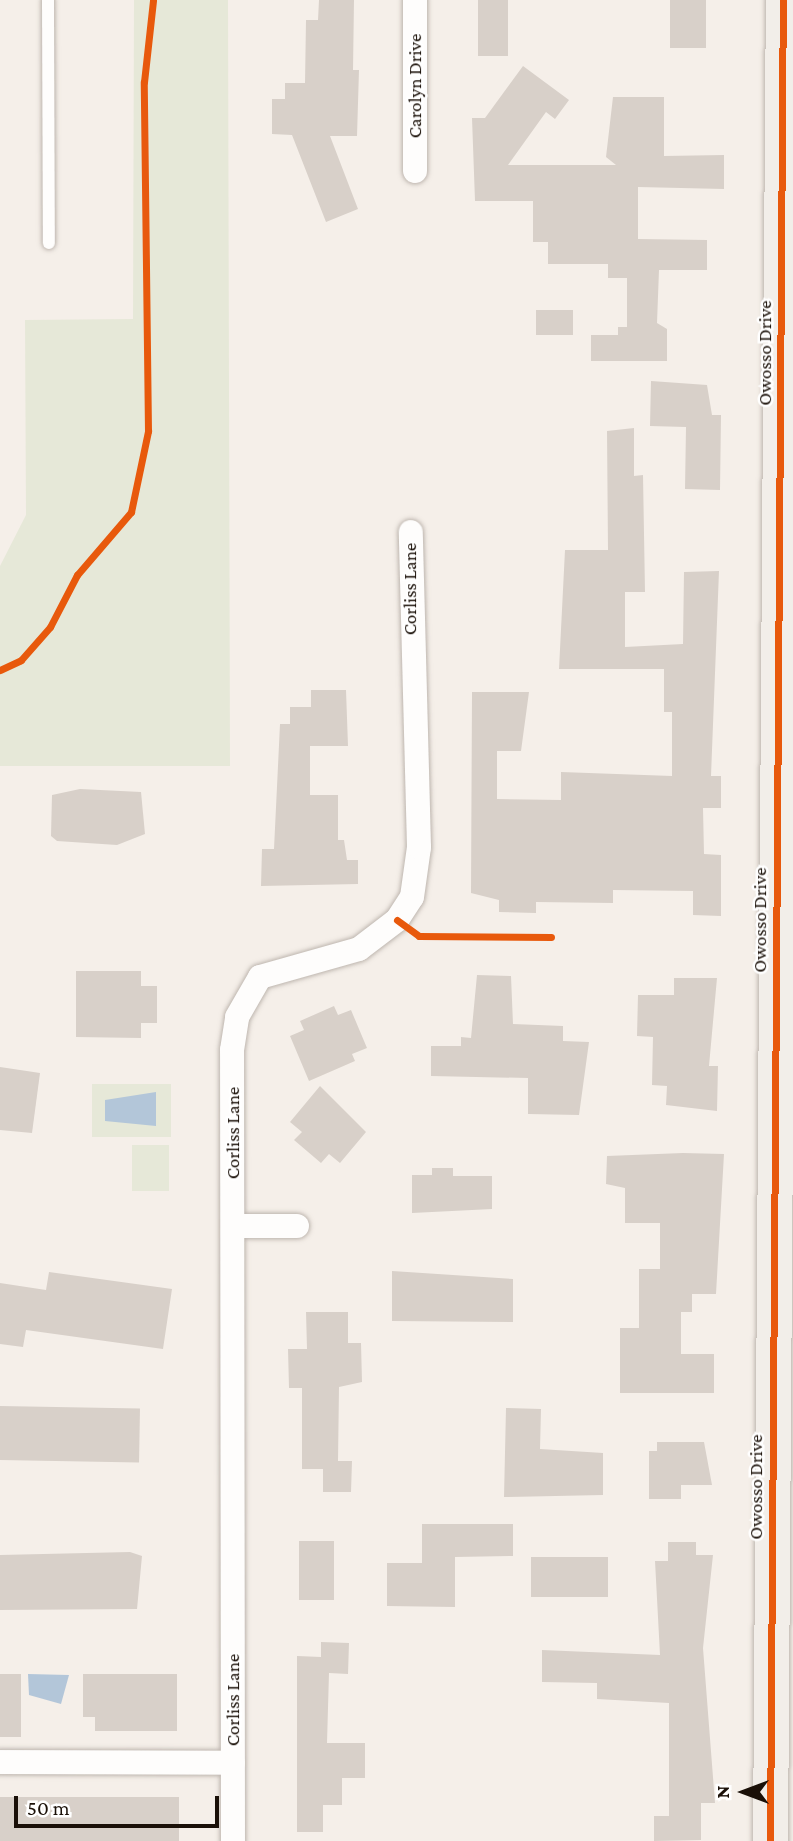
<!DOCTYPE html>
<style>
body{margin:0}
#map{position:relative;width:793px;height:1841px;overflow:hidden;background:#f5efe9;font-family:"Crimson Pro",serif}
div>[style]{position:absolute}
.green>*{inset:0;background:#e6e8d8;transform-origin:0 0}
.water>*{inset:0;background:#b3c6d9}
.building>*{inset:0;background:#d8d0c9;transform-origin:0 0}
.roads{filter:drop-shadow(0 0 2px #beb6af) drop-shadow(0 0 2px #beb6af)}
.lane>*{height:12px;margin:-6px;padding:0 6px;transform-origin:6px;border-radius:6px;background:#fefdfc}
.street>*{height:24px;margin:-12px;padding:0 12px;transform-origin:12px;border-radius:12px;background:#fefdfc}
.secondary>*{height:35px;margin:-17.5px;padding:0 17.5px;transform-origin:17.5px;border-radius:17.5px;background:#f2eee9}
.cycleway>*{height:7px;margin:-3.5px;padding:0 3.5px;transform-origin:3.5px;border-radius:3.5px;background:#e8590c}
span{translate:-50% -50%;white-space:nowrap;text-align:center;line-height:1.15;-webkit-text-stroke:5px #fff;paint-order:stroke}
.street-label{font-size:19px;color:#1a1008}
.north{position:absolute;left:709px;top:1757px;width:70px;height:70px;-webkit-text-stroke:5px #fff;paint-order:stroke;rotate:270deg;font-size:19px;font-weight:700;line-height:28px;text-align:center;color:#1a1008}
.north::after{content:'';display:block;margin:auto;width:24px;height:32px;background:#1a1008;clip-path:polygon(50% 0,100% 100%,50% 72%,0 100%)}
.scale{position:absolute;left:14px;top:1796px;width:205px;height:32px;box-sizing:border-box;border:4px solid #1a1008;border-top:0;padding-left:9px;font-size:21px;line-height:24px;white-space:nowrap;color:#1a1008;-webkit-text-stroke:5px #fff;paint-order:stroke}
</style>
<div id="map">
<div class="green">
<div style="clip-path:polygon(134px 0,228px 0,230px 766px,0 766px,0 566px,26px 515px,25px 320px,133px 319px)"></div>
<div style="left:92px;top:1084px;width:79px;height:53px"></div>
<div style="left:132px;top:1145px;width:37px;height:46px"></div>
</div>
<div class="water">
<div style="clip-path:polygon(156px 1092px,156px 1126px,105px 1121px,105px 1100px)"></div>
<div style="clip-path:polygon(28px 1674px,69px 1675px,61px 1704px,29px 1695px)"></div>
</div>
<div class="building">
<div style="clip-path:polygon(319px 0,354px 0,353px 70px,359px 70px,357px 136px,330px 136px,358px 209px,326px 222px,292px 135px,272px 134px,272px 99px,285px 99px,285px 83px,305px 83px,306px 20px,318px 20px)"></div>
<div style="left:478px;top:0;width:30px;height:56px"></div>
<div style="left:670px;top:0;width:36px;height:48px"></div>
<div style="clip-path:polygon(523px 66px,569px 100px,555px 119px,546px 112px,508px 165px,616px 165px,606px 157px,613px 97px,664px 97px,664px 156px,724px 155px,724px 189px,638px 187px,638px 239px,707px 240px,707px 270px,659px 270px,657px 323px,667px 329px,667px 361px,591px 361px,591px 335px,618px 335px,618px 327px,627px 327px,627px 278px,608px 278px,608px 264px,548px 264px,548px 242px,533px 242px,533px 201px,475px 201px,472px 118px,485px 118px)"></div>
<div style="left:536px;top:310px;width:37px;height:25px"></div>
<div style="clip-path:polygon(651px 381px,707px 385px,712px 415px,721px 415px,720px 490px,685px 489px,686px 427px,650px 426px)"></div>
<div style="clip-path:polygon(634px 428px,634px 476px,643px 475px,645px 592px,625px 592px,625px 647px,683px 644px,684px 572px,719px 571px,711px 776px,721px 776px,721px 808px,703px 808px,704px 854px,721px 855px,721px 916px,693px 915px,693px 891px,613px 890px,613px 903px,536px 902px,536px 913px,499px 912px,499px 900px,471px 893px,472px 692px,529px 692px,521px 751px,497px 751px,497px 799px,561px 800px,561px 772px,672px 776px,672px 712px,664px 712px,664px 669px,559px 669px,565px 550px,608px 550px,607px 431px)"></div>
<div style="clip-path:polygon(311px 690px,346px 690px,348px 746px,310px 746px,310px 795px,338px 795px,338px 840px,344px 840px,347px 860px,358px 860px,358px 884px,261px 886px,262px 849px,274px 849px,280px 724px,290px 724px,290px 707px,311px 707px)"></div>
<div style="clip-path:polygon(80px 789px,141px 792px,145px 834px,117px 845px,57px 841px,51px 836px,52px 795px)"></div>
<div style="clip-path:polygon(76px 971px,141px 971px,141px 986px,157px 986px,157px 1023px,141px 1023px,141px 1038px,76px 1037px)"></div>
<div style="clip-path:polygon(477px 975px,511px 976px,513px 1024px,563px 1026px,563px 1041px,589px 1042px,579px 1115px,528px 1114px,528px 1078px,431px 1076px,431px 1046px,461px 1046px,461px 1037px,471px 1038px)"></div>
<div style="clip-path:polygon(674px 978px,717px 978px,709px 1066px,718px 1066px,717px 1111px,666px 1105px,667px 1086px,652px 1085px,653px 1037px,637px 1036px,638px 995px,674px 995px)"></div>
<div style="clip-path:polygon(334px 1006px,338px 1015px,351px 1010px,367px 1048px,352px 1054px,355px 1061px,309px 1081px,290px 1036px,304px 1030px,300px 1021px)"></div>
<div style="clip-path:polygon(0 1067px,40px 1073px,32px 1133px,0 1130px)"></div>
<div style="clip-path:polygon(320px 1086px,366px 1132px,340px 1163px,329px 1154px,321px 1163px,294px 1140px,302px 1132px,290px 1122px)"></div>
<div style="clip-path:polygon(683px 1153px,724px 1154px,716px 1294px,692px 1294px,692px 1312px,681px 1312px,681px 1354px,714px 1354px,714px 1393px,620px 1393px,620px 1328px,639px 1328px,639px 1269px,660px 1269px,660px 1223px,625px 1223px,625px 1188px,606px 1184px,607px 1156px)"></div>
<div style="clip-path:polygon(432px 1168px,453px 1168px,453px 1176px,492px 1176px,492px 1209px,412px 1213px,412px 1175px,432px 1175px)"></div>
<div style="clip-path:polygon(392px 1271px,513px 1279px,513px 1322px,392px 1321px)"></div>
<div style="clip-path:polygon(49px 1272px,172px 1289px,163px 1349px,26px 1330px,23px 1347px,0 1344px,0 1283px,46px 1290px)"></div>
<div style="clip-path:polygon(306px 1312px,348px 1312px,348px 1343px,361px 1343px,362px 1382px,339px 1387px,338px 1461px,352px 1461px,351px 1492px,323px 1492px,323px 1469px,302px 1469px,302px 1388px,289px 1388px,288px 1349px,307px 1349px)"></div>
<div style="left:0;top:1406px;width:140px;height:54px;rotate:1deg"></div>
<div style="clip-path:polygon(506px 1408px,541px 1409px,540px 1449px,603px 1453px,603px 1495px,504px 1497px)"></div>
<div style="clip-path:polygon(657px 1442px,704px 1442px,712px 1485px,681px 1485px,681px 1499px,649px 1499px,649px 1451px,657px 1451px)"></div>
<div style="clip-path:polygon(422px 1524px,513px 1524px,513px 1556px,455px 1557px,455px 1607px,387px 1606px,387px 1563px,422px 1563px)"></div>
<div style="left:299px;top:1541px;width:35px;height:59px"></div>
<div style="clip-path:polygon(668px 1542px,696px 1542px,696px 1555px,713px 1555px,703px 1648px,715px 1803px,701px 1803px,701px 1840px,654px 1841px,654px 1816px,669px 1816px,669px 1703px,597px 1699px,597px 1683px,542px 1682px,542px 1650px,660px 1655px,655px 1561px,668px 1561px)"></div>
<div style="clip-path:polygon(130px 1552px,142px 1556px,137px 1609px,0 1610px,0 1555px)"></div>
<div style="left:608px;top:1557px;width:40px;height:77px;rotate:90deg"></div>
<div style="clip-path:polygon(321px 1642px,349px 1643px,348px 1674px,329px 1673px,327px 1743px,365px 1743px,365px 1778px,342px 1778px,342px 1805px,323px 1805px,323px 1832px,297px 1832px,297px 1656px,321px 1657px)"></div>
<div style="left:0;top:1674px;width:21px;height:63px"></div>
<div style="clip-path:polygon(83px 1674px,177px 1674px,177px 1731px,95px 1731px,95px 1717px,83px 1717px)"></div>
<div style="left:0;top:1797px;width:179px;height:44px"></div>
</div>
<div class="roads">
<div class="lane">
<div style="left:48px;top:0;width:243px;rotate:89.8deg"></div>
</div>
<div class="street">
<div style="left:415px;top:171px;width:171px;rotate:-90deg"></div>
<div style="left:233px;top:1226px;width:64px"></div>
<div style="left:0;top:1762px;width:233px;rotate:0.2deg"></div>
<div style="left:233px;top:1841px;width:791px;rotate:-90.07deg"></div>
<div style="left:232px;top:1050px;width:33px;rotate:-81deg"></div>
<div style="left:237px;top:1017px;width:46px;rotate:-60.1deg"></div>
<div style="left:260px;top:977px;width:103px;rotate:-15.8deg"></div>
<div style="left:359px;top:949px;width:48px;rotate:-37.3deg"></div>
<div style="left:397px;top:920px;width:27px;rotate:-57deg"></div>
<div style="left:412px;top:897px;width:50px;rotate:-82deg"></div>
<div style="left:419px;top:847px;width:315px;rotate:-91.5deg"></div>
</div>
<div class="secondary">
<div style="left:770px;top:1841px;width:1841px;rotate:-89.6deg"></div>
</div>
</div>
<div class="cycleway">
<div style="left:0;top:670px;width:23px;rotate:-25deg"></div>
<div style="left:21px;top:660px;width:44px;rotate:-48.7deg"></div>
<div style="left:50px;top:627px;width:59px;rotate:-62.6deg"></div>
<div style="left:77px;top:575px;width:83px;rotate:-49.4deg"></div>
<div style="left:131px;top:512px;width:83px;rotate:-78.1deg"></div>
<div style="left:148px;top:431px;width:349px;rotate:-90.7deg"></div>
<div style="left:144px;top:82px;width:82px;rotate:-83.7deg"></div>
<div style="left:397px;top:920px;width:27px;rotate:36deg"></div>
<div style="left:419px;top:936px;width:132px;rotate:0.4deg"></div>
<div style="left:770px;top:1841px;width:1841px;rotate:-89.6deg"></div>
</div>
<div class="street-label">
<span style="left:415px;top:86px;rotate:-90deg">Carolyn Drive</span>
<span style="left:765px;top:353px;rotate:-90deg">Owosso Drive</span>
<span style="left:410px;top:589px;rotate:-90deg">Corliss Lane</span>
<span style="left:760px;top:920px;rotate:-90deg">Owosso Drive</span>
<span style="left:233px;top:1133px;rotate:-90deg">Corliss Lane</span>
<span style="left:756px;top:1487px;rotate:-90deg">Owosso Drive</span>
<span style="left:233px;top:1700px;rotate:-90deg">Corliss Lane</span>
</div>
<div class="north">N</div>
<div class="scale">50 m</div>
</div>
